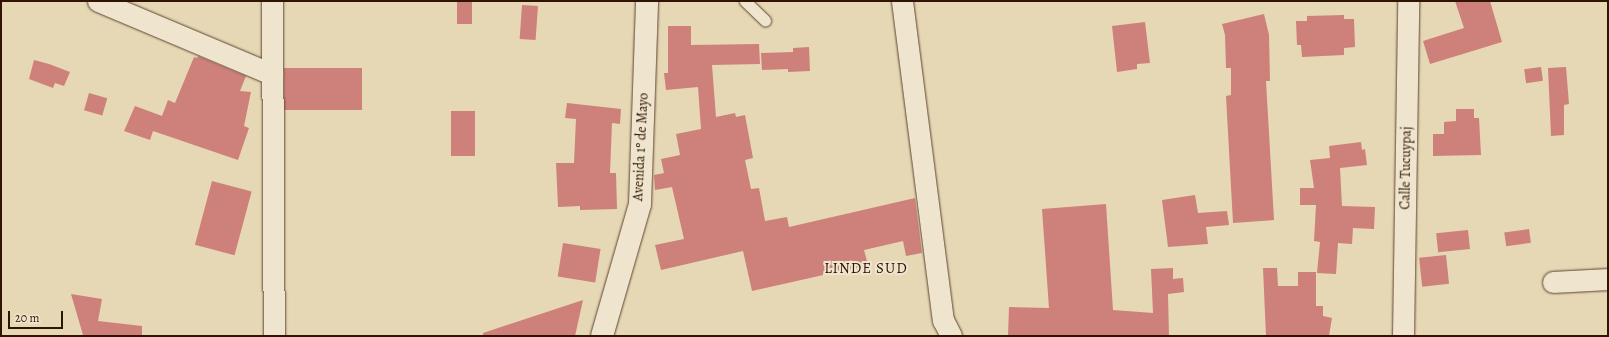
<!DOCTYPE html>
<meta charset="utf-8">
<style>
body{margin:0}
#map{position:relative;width:1609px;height:337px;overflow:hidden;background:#e6d7b5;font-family:Alegreya,serif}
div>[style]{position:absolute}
.building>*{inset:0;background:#ce807a;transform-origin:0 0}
.roads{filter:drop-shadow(0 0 1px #5e442d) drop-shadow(0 0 1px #5e442d)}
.lane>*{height:11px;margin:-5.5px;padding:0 5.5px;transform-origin:5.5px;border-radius:5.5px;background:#efe5cf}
.street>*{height:21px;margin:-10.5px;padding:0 10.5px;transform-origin:10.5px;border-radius:10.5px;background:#efe5cf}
.secondary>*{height:22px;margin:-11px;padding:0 11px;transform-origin:11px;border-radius:11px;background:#efe5cf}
span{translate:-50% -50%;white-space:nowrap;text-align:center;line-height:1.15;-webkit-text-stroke:4px #efe5cf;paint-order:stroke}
.street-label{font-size:14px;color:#301300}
.neighbourhood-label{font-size:15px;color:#301300;letter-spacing:1px}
.frame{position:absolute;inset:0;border:2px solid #301300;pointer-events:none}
.scale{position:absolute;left:8px;top:311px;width:55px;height:18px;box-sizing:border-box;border:2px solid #301300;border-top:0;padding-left:5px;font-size:12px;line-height:14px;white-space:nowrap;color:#301300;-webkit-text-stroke:3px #efe5cf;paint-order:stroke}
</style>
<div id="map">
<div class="building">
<div style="left:457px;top:1px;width:15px;height:23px"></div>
<div style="clip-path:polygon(1455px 1px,1490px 1px,1502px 42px,1430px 64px,1423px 41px,1464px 28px)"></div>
<div style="left:522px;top:5px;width:16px;height:34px;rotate:4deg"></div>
<div style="clip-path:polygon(1264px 14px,1269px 35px,1270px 81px,1266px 81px,1274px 220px,1233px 223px,1226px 96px,1231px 95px,1231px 68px,1226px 68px,1225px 35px,1222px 24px)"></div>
<div style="clip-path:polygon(1344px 15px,1344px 19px,1354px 19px,1355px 47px,1344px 48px,1344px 55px,1302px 57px,1301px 45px,1297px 45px,1296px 21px,1307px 21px,1307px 16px)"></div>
<div style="clip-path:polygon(1145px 22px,1150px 63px,1137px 64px,1137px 69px,1117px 72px,1112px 26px)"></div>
<div style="clip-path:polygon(668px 26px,691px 26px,691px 45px,759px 44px,760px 64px,712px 65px,716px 117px,735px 113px,736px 117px,745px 115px,753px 158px,745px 160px,751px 189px,759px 188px,765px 221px,787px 217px,789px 227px,915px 198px,922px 253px,906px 256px,903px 241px,864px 250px,868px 265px,752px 291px,743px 251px,661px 270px,655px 245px,684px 239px,672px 187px,655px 190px,654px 175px,664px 173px,661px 159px,680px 155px,676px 134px,701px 129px,698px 87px,666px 90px,664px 73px,668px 73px)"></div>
<div style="clip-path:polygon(809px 47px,810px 71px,788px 72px,788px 69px,762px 70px,761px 53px,793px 52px,793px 48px)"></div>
<div style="clip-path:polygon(198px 56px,246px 76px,240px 91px,251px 92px,244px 126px,249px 128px,238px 160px,153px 131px,150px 140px,124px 131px,135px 106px,162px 116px,168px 100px,175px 103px,194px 57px,197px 58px)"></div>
<div style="clip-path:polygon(34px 60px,49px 64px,70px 72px,64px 86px,55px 83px,53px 88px,29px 79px)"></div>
<div style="left:1541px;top:67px;width:14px;height:17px;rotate:82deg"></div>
<div style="clip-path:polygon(1566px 67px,1569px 104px,1564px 105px,1564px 135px,1551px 136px,1548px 68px)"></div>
<div style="left:284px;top:68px;width:78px;height:42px"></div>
<div style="left:89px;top:93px;width:19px;height:18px;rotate:16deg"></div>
<div style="clip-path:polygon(567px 103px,621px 109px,620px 124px,612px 123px,610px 173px,616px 173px,617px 209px,580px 210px,580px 206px,558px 207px,556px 163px,574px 163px,576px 119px,565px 118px)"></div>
<div style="clip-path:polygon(1456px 109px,1474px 109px,1474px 118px,1479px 118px,1481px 155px,1433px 156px,1433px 134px,1444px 134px,1444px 122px,1456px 121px)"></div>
<div style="left:451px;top:111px;width:24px;height:45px"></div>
<div style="clip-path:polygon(1361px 142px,1362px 150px,1365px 149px,1367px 165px,1340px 168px,1342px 206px,1375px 207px,1374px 229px,1353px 228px,1352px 244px,1338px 243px,1336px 274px,1317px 273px,1320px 242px,1314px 241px,1316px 205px,1300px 205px,1300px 188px,1314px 188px,1310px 160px,1330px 158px,1329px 146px)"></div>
<div style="left:212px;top:181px;width:41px;height:66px;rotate:15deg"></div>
<div style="clip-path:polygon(1195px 195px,1198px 213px,1227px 211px,1229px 225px,1206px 227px,1208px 244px,1168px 247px,1162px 200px)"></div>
<div style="clip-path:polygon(1106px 204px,1113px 310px,1153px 313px,1151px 269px,1173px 268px,1173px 279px,1183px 278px,1184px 292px,1168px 294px,1169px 336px,1008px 336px,1009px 307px,1049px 308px,1042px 209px)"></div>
<div style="left:1529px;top:229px;width:14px;height:25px;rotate:82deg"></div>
<div style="left:1468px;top:230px;width:19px;height:32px;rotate:84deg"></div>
<div style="left:563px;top:243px;width:38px;height:34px;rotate:9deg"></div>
<div style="left:1446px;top:255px;width:29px;height:27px;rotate:84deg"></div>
<div style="clip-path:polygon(1263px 268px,1277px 268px,1278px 286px,1298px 286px,1298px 272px,1316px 272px,1316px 306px,1323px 306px,1323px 316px,1332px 318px,1329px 336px,1266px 336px)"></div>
<div style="clip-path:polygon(71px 294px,102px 299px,98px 321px,142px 326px,142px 336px,83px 335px)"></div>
<div style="clip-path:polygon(583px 300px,575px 336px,483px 336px,483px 333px)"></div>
</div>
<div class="roads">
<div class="lane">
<div style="left:745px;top:1px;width:28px;rotate:44deg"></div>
</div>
<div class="street">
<div style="left:98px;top:1px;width:189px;rotate:22.8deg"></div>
<div style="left:272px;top:1px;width:335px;rotate:89.7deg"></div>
<div style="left:902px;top:1px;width:322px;rotate:82.7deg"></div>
<div style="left:943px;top:320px;width:18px;rotate:63deg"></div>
<div style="left:1553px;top:282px;width:55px;rotate:-3.1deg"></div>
<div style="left:1403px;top:336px;width:335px;rotate:-89.1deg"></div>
</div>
<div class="secondary">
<div style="left:602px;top:336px;width:137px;rotate:-73.9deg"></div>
<div style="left:640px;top:204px;width:203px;rotate:-88deg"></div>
</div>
</div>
<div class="street-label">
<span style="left:641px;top:147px;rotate:-87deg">Avenida 1º de Mayo</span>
<span style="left:1406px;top:168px;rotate:-89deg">Calle Tucuypaj</span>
</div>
<div class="neighbourhood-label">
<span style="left:866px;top:269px">LINDE SUD</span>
</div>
<div class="frame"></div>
<div class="scale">20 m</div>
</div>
